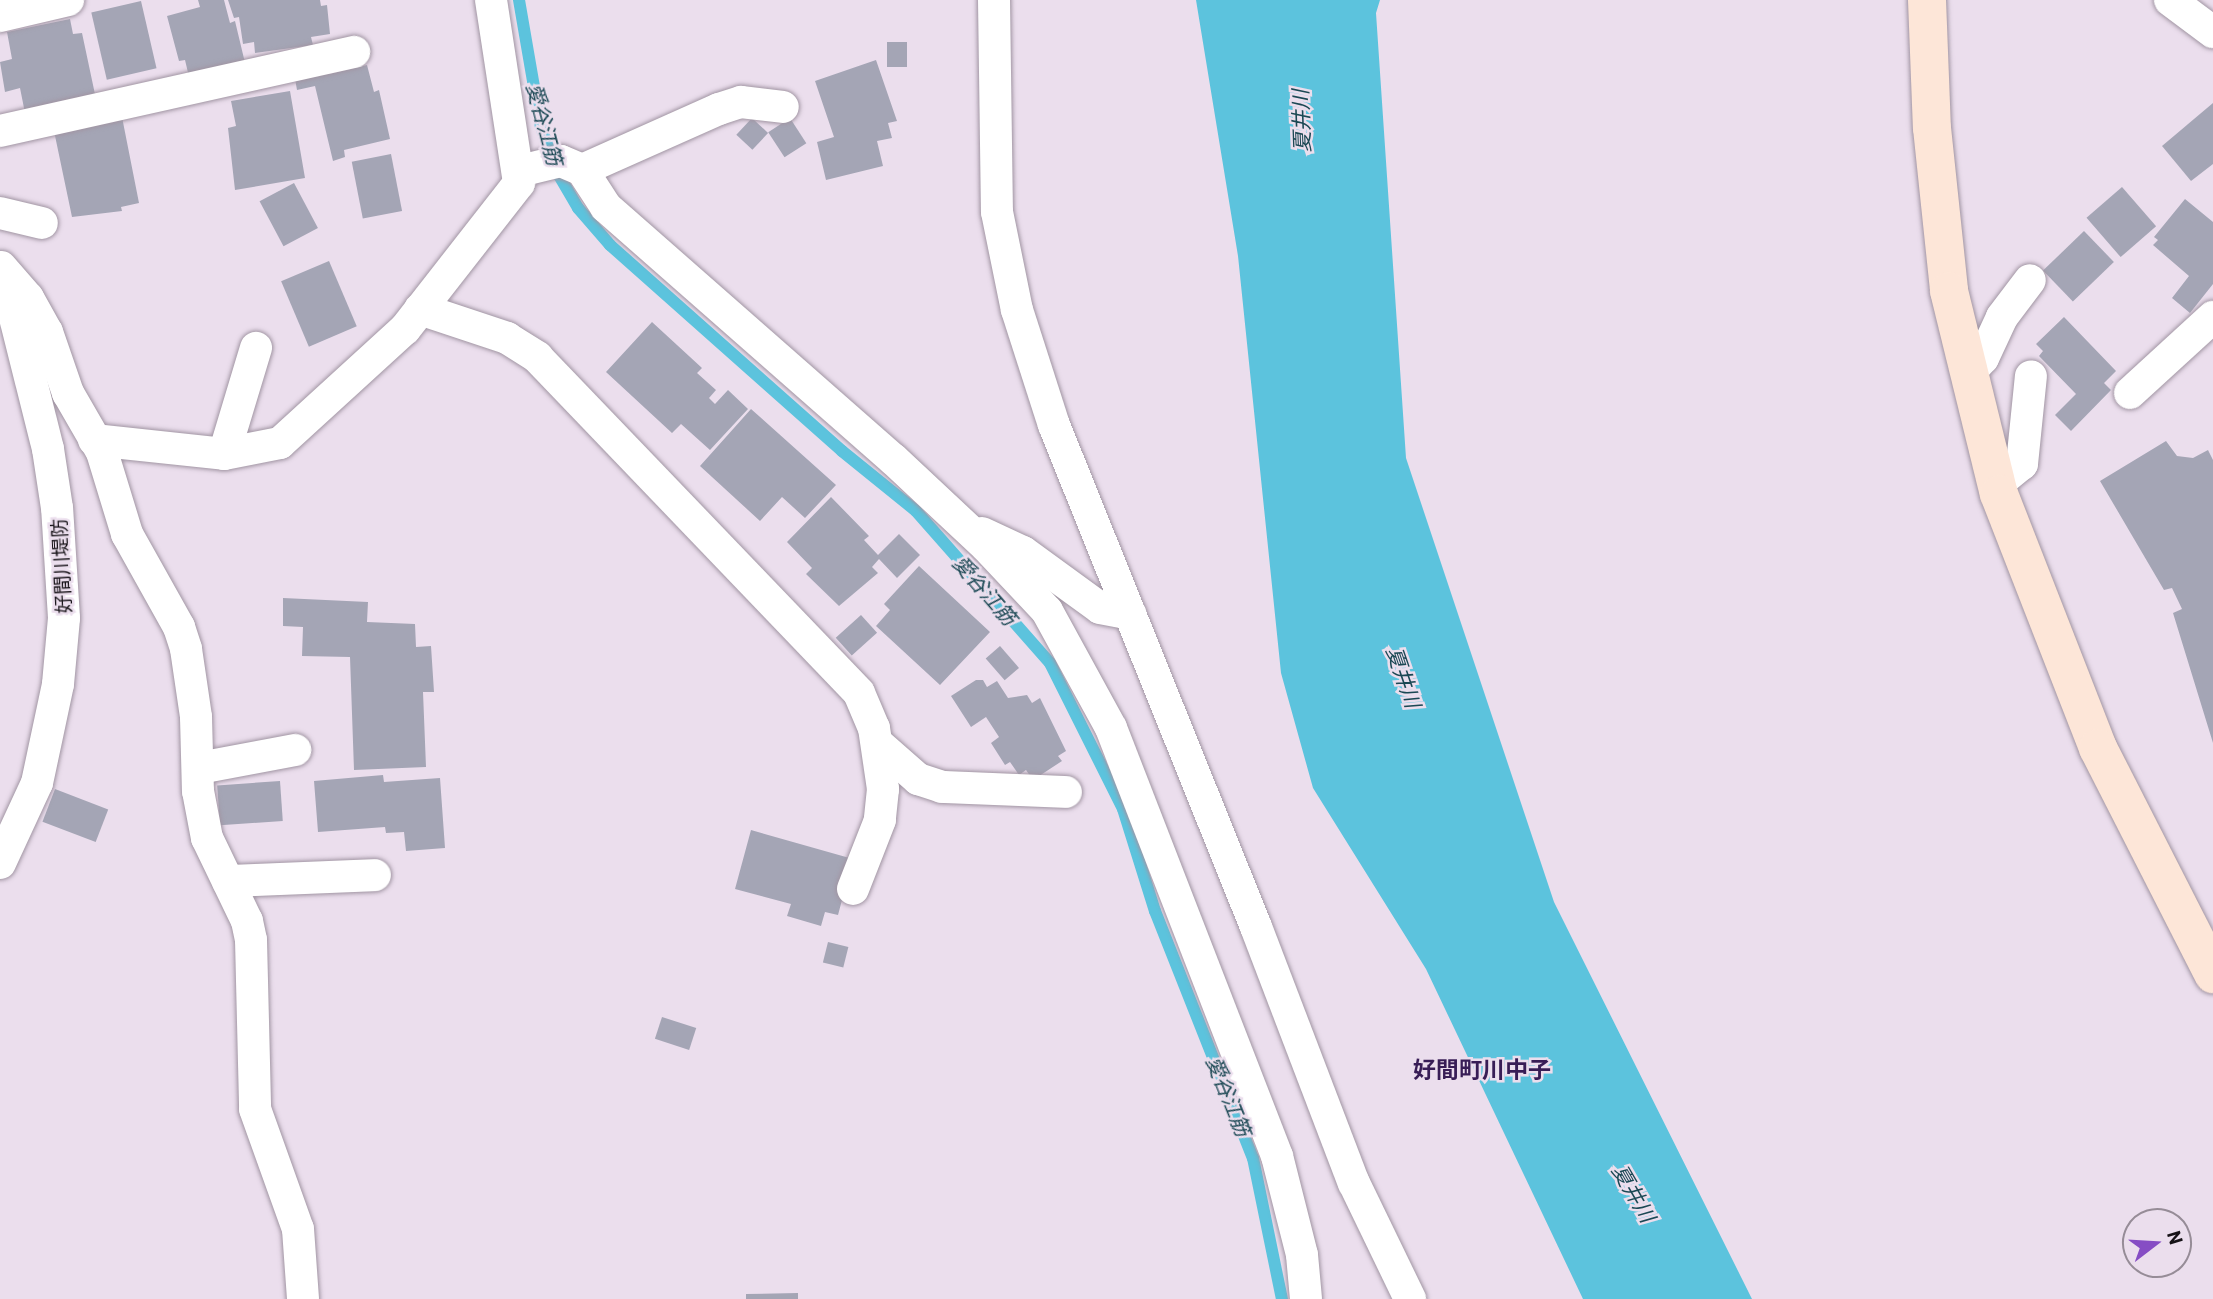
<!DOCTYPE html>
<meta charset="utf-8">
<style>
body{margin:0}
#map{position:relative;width:2213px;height:1299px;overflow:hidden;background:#ebdeed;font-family:Barlow,"Noto Sans JP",sans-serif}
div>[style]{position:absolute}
.water>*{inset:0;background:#5cc3dd}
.stream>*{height:12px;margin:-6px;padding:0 6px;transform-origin:6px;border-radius:6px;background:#5cc3dd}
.building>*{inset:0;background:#a4a5b5;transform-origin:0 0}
.roads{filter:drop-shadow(0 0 2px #a195a3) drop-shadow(0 0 2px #a195a3)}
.street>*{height:32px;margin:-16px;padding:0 16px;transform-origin:16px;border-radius:16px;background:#fff}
.secondary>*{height:38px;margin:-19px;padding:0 19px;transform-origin:19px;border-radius:19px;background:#fde6d8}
span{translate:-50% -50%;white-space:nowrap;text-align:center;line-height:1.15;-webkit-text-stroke:5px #ebdeed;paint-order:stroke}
.street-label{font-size:19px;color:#161217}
.water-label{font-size:21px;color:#1b4854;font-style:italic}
.quarter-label{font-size:23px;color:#381d56;font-weight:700}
.north{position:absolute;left:2122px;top:1208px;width:70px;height:70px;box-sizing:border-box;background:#ebdeed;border:2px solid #968c97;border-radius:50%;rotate:73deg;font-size:19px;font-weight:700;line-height:28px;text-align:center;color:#161217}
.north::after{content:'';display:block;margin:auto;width:24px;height:32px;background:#864dc4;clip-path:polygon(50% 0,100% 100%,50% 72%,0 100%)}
</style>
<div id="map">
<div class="water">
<div style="clip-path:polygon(1196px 0,1380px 0,1376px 13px,1406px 458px,1554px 902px,1752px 1299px,1583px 1299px,1426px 969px,1313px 788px,1281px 673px,1238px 256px)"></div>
</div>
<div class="stream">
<div style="left:519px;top:0;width:129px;rotate:80.2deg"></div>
<div style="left:541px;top:127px;width:48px;rotate:70.4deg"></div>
<div style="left:557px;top:172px;width:42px;rotate:59.7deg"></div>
<div style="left:578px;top:208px;width:49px;rotate:49.1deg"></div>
<div style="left:610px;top:245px;width:310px;rotate:41.6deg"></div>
<div style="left:842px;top:451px;width:95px;rotate:39deg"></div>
<div style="left:916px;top:511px;width:203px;rotate:48.6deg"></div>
<div style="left:1050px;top:663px;width:163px;rotate:63.4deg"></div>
<div style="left:1123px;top:809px;width:107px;rotate:72.6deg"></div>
<div style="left:1155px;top:911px;width:266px;rotate:68.4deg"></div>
<div style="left:1253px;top:1158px;width:144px;rotate:78.4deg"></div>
</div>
<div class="building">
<div style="clip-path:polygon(198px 0,224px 0,230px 23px,235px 21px,246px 67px,190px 81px,185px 60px,179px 61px,167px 16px,200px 7px)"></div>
<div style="clip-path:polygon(228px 0,320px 0,321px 6px,327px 5px,330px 34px,311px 37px,313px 45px,255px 53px,254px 42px,243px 44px,239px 17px,234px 18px)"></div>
<div style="left:141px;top:1px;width:69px;height:51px;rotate:77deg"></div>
<div style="clip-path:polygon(70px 19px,73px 34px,82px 33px,96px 99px,25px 113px,20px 88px,5px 92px,0 62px,12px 59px,7px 32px)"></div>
<div style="left:907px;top:42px;width:25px;height:20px;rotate:90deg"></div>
<div style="clip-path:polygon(876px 60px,897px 121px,888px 123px,892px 138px,877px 141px,883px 166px,826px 180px,817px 142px,834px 137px,815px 81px)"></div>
<div style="clip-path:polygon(327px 65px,329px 74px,367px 65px,374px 92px,379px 90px,390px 139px,344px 150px,345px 157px,333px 161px,315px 86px,297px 90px,294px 73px)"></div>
<div style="clip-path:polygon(290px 91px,305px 178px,235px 190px,228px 128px,236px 126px,231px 101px)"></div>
<div style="clip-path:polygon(2213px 103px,2213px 164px,2191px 181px,2162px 146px)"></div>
<div style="clip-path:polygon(122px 117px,139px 203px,121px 207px,122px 211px,72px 217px,54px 131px)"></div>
<div style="left:752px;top:118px;width:22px;height:23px;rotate:43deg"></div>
<div style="left:790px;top:118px;width:30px;height:26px;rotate:57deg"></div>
<div style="left:391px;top:154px;width:58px;height:40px;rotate:79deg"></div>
<div style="left:294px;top:183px;width:51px;height:39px;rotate:62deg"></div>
<div style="left:2122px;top:187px;width:52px;height:47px;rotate:49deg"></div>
<div style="clip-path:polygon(2185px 199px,2213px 222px,2213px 284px,2190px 313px,2172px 298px,2189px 276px,2153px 245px,2158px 240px,2154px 237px)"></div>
<div style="left:2084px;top:231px;width:43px;height:57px;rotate:46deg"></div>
<div style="left:329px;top:261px;width:71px;height:52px;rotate:67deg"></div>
<div style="clip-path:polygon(2064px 317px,2116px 371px,2104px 383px,2111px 390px,2071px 431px,2055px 415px,2076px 394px,2039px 356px,2043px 351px,2036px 344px)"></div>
<div style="clip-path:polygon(652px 322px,702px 368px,697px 373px,716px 390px,709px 398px,715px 404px,728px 390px,748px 409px,710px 450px,681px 424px,672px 433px,606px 372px)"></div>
<div style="clip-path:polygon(751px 409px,836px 485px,805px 518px,782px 497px,760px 521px,700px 466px)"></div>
<div style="clip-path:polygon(2166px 441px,2177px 456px,2193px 458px,2208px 450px,2213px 460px,2213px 743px,2173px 613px,2182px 609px,2172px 588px,2164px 590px,2100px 481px)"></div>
<div style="clip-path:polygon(831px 497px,869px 536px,864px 540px,878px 555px,899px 534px,920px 555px,897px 578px,879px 559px,872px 567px,878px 573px,839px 606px,806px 574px,812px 568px,787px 542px)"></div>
<div style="clip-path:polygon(919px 566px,990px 632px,940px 685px,876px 626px,890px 610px,884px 604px)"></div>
<div style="clip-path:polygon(283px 598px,368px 602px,367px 622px,415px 624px,416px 647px,431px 646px,434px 692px,423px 692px,426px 767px,354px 770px,350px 657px,302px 656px,303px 627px,283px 626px)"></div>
<div style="left:861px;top:615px;width:24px;height:34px;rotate:48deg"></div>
<div style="left:1000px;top:646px;width:29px;height:19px;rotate:49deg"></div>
<div style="clip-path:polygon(976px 680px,983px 680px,987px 687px,997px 681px,1008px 698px,1027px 695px,1032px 703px,1040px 698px,1066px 751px,1058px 756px,1062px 761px,1033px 780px,1026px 770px,1019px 775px,1010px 762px,1005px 765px,991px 743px,999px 737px,986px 717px,971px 727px,951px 696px)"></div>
<div style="clip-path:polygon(383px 775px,384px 782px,440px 778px,445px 848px,406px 851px,404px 832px,386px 833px,385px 827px,318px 832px,314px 781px)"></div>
<div style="left:280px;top:781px;width:40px;height:63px;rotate:86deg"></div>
<div style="left:55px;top:789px;width:57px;height:35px;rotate:21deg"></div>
<div style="clip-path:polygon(751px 830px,853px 859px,838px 915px,825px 912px,821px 926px,787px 916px,791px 904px,735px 889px)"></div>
<div style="left:828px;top:942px;width:21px;height:21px;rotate:14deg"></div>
<div style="left:662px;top:1017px;width:36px;height:23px;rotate:18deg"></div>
<div style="clip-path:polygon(798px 1293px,798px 1299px,746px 1299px,746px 1294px)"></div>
</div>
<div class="roads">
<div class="street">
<div style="left:994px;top:0;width:212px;rotate:89.2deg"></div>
<div style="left:997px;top:212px;width:100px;rotate:78.5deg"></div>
<div style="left:1017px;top:310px;width:121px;rotate:72.2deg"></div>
<div style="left:1054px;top:425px;width:541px;rotate:68.08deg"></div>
<div style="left:1256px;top:927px;width:274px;rotate:69.1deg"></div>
<div style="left:1354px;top:1183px;width:129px;rotate:64.2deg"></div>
<div style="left:2170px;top:0;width:54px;rotate:36.7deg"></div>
<div style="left:0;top:16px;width:70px;rotate:-13.2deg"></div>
<div style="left:0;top:131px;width:363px;rotate:-12.6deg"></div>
<div style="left:582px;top:170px;width:150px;rotate:-24deg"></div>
<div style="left:719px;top:109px;width:23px;rotate:-18deg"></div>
<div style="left:741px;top:102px;width:42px;rotate:6.8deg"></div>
<div style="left:520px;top:171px;width:42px;rotate:-13.7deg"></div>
<div style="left:561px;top:161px;width:23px;rotate:23deg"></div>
<div style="left:582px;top:170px;width:44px;rotate:57deg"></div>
<div style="left:606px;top:207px;width:382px;rotate:41.3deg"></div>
<div style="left:893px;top:459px;width:127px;rotate:43.1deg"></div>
<div style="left:986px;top:546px;width:89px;rotate:46.8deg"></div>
<div style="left:1047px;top:611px;width:133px;rotate:61.3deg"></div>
<div style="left:1111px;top:728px;width:459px;rotate:68.8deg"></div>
<div style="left:1277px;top:1156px;width:102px;rotate:75.8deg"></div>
<div style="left:1302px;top:1255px;width:44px;rotate:84.8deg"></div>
<div style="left:0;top:213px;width:43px;rotate:13.4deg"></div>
<div style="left:1px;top:267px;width:41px;rotate:48.9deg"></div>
<div style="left:28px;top:298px;width:39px;rotate:61deg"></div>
<div style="left:47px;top:332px;width:65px;rotate:71deg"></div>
<div style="left:68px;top:393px;width:68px;rotate:60deg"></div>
<div style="left:102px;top:452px;width:86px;rotate:73deg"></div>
<div style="left:127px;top:534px;width:107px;rotate:60.8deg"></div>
<div style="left:179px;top:627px;width:23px;rotate:72deg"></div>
<div style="left:186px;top:649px;width:69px;rotate:81.6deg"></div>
<div style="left:196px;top:717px;width:74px;rotate:88.5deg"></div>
<div style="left:198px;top:791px;width:48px;rotate:79.2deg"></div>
<div style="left:207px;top:838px;width:92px;rotate:64.3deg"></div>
<div style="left:247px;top:921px;width:19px;rotate:78deg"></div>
<div style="left:251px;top:940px;width:169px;rotate:88.6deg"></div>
<div style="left:255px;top:1109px;width:127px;rotate:70.3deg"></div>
<div style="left:298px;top:1229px;width:70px;rotate:85.9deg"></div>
<div style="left:420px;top:309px;width:92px;rotate:18.4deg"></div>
<div style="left:507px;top:338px;width:36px;rotate:32deg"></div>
<div style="left:537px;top:357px;width:465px;rotate:46.2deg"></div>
<div style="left:859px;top:693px;width:38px;rotate:67deg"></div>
<div style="left:874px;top:728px;width:62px;rotate:81.6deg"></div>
<div style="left:883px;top:789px;width:31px;rotate:96deg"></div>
<div style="left:880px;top:820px;width:74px;rotate:111.4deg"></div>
<div style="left:1968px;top:374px;width:22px;rotate:-47deg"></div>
<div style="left:1983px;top:358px;width:45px;rotate:-65.1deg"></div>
<div style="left:2002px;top:317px;width:46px;rotate:-52.9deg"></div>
<div style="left:2130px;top:393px;width:113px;rotate:-42.5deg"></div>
<div style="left:94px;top:440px;width:131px;rotate:6.1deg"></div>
<div style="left:224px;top:454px;width:57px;rotate:-11.1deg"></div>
<div style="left:280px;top:443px;width:169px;rotate:-42.4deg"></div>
<div style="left:405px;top:329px;width:185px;rotate:-52deg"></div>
<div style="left:519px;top:183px;width:185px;rotate:-98.7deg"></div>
<div style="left:224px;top:454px;width:111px;rotate:-73.2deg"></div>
<div style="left:1997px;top:484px;width:32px;rotate:-39deg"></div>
<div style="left:2022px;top:464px;width:88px;rotate:-84.2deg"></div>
<div style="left:982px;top:533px;width:45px;rotate:24.9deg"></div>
<div style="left:1023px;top:552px;width:95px;rotate:36deg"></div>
<div style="left:1100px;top:608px;width:31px;rotate:11deg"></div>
<div style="left:877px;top:743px;width:55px;rotate:41.3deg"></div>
<div style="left:918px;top:779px;width:25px;rotate:18deg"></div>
<div style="left:942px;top:787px;width:124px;rotate:2.3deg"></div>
<div style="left:199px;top:768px;width:98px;rotate:-10.6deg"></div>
<div style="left:0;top:863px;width:88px;rotate:-65.2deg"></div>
<div style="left:37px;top:783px;width:101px;rotate:-78deg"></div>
<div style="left:58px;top:684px;width:66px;rotate:-84.8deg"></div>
<div style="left:64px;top:618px;width:110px;rotate:-93.6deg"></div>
<div style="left:57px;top:508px;width:60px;rotate:-98.7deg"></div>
<div style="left:48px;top:449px;width:168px;rotate:-104.1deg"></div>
<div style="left:228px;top:881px;width:147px;rotate:-2.3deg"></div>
</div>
<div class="secondary">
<div style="left:1927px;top:0;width:128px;rotate:87.8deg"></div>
<div style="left:1932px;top:128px;width:164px;rotate:84deg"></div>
<div style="left:1949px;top:291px;width:209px;rotate:76.2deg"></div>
<div style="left:1999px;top:494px;width:273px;rotate:68.7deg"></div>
<div style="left:2098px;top:748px;width:254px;rotate:63deg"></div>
</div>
</div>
<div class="street-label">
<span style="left:61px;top:566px;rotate:-93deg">好間川堤防</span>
</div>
<div class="water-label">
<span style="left:1301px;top:121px;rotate:-92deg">夏井川</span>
<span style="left:545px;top:124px;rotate:75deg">愛谷江筋</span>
<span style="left:985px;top:590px;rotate:49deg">愛谷江筋</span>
<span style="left:1404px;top:677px;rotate:71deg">夏井川</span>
<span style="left:1229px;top:1096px;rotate:68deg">愛谷江筋</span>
<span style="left:1634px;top:1193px;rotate:60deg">夏井川</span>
</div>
<div class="quarter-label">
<span style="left:1482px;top:1069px">好間町川中子</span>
</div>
<div class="north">N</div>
</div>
